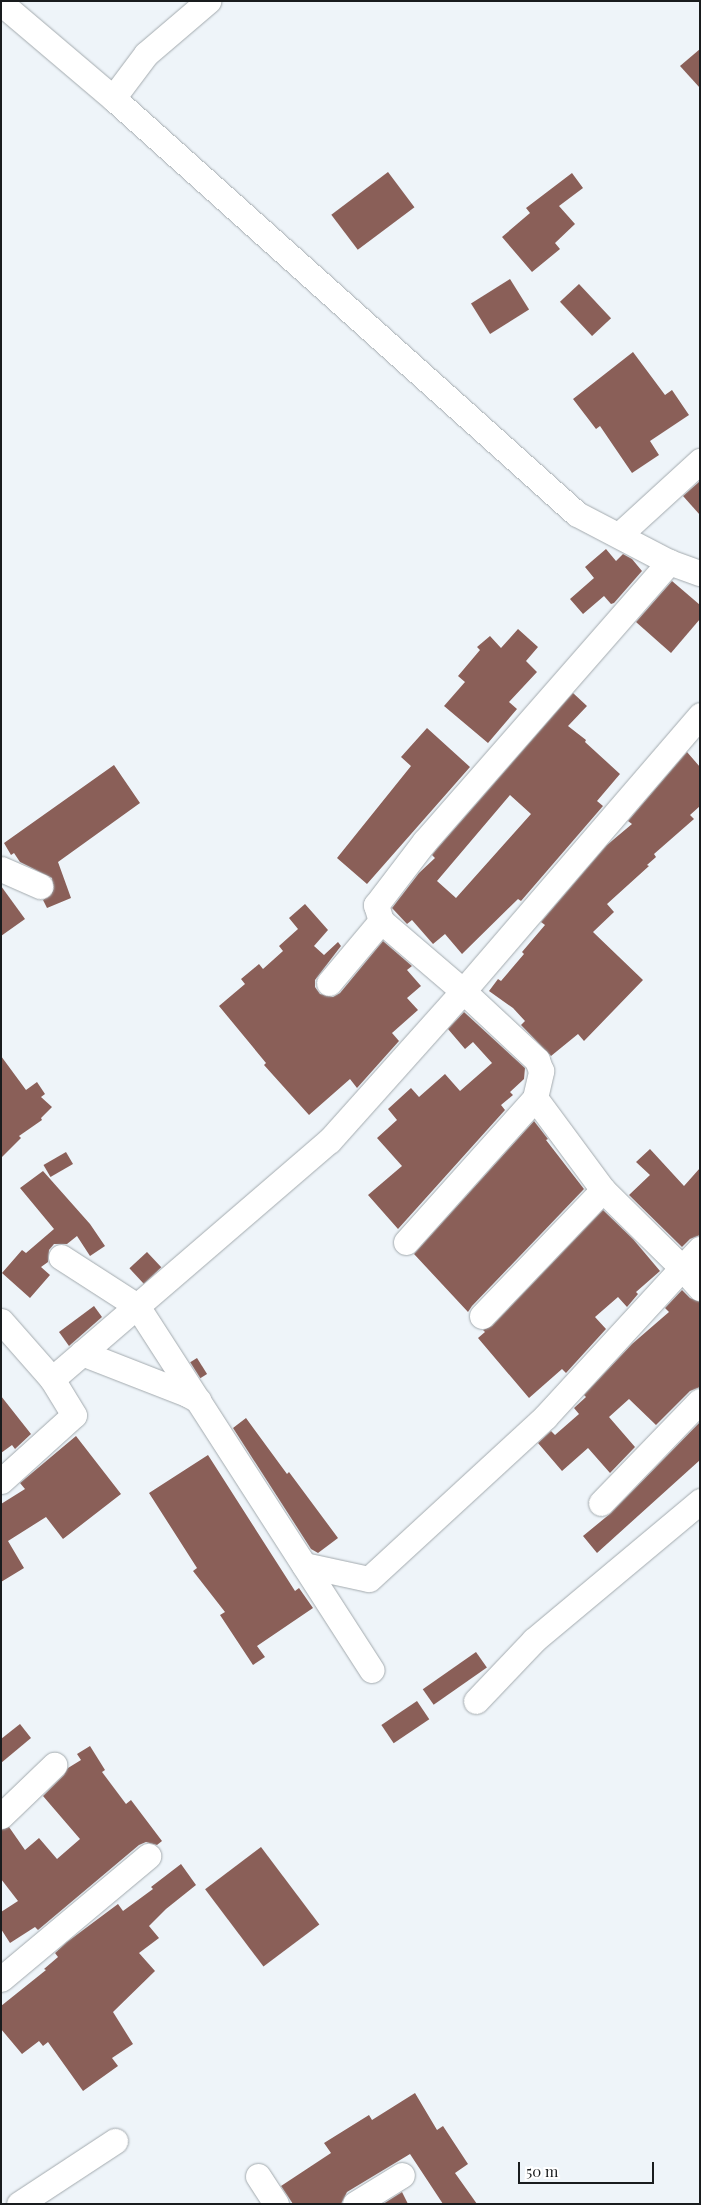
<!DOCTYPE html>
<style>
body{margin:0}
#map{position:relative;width:701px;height:2205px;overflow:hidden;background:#eef4f9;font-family:"Playfair Display",serif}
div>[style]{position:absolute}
.building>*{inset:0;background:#8a5f58;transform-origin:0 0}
.roads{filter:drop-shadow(0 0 1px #a3aaae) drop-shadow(0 0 1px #a3aaae)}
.minor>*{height:25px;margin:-12.5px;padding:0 12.5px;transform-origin:12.5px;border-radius:12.5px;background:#fff}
span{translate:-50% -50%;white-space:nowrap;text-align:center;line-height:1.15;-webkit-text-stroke:4.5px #fff;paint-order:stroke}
.frame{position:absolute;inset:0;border:2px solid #191c1e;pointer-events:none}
.scale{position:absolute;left:518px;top:2162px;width:136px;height:22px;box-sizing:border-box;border:2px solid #191c1e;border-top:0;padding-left:6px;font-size:15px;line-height:18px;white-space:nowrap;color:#191c1e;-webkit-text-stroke:4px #fff;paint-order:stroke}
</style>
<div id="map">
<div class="building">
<div style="clip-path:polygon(700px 49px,700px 88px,680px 66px)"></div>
<div style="left:388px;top:172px;width:44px;height:71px;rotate:53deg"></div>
<div style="clip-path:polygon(572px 173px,583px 188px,559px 206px,575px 224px,555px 243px,560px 249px,532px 272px,502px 237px,530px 213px,526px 208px)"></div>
<div style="left:510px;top:279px;width:36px;height:46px;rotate:58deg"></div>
<div style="left:579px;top:284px;width:47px;height:26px;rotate:47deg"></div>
<div style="clip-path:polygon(633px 352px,665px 395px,672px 390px,689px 415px,650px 441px,659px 455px,632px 473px,600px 426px,596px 429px,573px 399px)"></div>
<div style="clip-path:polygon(700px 481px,700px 515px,683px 496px)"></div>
<div style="clip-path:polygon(606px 549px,616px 561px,623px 554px,632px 559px,642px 571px,614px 603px,611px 604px,604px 596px,583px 614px,570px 599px,594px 578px,585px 567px)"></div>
<div style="clip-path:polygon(672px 581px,700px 605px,700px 619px,671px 653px,636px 622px)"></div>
<div style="clip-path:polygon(518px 629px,538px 647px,526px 661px,537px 672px,509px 702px,517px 709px,488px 743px,444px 706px,465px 682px,458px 676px,480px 650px,477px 647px,490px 636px,501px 648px)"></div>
<div style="clip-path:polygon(evenodd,573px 693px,587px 706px,568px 726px,586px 740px,585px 742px,620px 774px,597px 801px,603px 806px,521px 901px,518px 899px,462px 954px,445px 934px,433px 944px,412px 920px,407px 924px,392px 908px,419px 873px,435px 858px,432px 855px,436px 850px,573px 693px,510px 795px,531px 814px,456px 898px,437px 881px,510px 795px)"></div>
<div style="clip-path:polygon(427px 728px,470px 767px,367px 884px,337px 858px,411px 766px,401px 757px)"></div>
<div style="clip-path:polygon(687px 752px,700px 767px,700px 806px,690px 815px,694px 819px,654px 854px,656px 857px,647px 865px,649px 866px,607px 904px,614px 912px,593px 932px,643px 980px,584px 1041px,578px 1034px,551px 1056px,521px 1025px,525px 1021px,513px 1008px,489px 991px,498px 979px,501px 981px,524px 954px,522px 952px,545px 925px,541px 922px,607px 845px,632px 824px,628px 821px)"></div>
<div style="clip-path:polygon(114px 765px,140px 803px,58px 862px,71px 898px,47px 908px,43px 900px,53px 891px,52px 878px,20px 862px,14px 853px,11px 855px,4px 843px)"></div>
<div style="clip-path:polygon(1px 886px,25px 919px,1px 936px)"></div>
<div style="clip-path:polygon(305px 904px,328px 930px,314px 946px,324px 955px,338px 942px,341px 946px,315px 980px,315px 987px,320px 994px,333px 997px,340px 993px,383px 941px,412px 966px,407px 970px,421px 986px,407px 998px,418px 1010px,392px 1033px,399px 1041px,357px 1088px,350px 1079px,309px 1115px,264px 1065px,266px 1063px,219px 1006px,245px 984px,241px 979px,259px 964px,263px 969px,283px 951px,279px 946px,298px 929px,289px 918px)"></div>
<div style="clip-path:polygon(464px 1012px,525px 1068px,524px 1079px,510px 1092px,513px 1095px,501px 1105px,505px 1110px,398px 1229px,368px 1195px,402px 1166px,377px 1138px,397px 1120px,388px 1109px,411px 1088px,419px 1097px,445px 1074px,460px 1091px,492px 1063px,473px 1042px,465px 1049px,448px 1029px)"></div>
<div style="clip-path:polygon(1px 1056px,26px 1090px,37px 1082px,45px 1094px,41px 1097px,52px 1107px,41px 1118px,42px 1120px,19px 1136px,21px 1138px,1px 1158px)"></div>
<div style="clip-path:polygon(534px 1121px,548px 1139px,546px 1140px,584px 1189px,472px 1306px,468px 1312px,414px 1254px)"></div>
<div style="clip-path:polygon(650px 1149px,684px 1186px,700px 1168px,700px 1235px,690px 1239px,682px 1247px,629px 1195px,650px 1175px,636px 1162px)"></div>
<div style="left:66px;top:1152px;width:14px;height:26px;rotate:60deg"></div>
<div style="clip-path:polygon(43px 1171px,90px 1224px,105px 1246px,90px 1256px,77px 1236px,67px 1244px,54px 1244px,49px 1250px,48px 1262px,41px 1267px,50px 1275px,30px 1298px,2px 1273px,22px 1250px,26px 1253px,54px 1229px,20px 1188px)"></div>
<div style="clip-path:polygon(603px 1210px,633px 1239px,660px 1271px,636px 1292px,638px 1294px,627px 1307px,618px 1297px,595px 1317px,606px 1329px,566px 1373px,562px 1369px,529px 1398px,478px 1338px,485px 1332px,483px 1330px,492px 1326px)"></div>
<div style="left:147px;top:1252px;width:21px;height:24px;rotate:47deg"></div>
<div style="clip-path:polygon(682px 1290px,690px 1298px,700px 1302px,700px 1387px,690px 1391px,656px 1425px,629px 1399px,609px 1417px,635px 1447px,610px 1473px,588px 1448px,562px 1471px,538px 1443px,551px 1431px,555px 1435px,579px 1414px,574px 1408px,586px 1397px,584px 1395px,632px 1344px,669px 1312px,665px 1308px)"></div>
<div style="clip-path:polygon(94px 1306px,102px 1317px,69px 1346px,59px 1332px)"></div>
<div style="left:197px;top:1358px;width:19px;height:8px;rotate:58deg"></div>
<div style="clip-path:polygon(1px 1396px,31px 1434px,15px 1449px,12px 1445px,1px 1453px)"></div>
<div style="clip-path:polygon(246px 1418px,287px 1474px,289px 1472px,338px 1538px,318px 1553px,311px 1549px,233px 1428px)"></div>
<div style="clip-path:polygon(700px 1422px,700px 1460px,597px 1553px,583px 1536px,611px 1513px)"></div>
<div style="clip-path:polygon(76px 1436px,121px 1494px,63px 1539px,46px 1517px,8px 1541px,24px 1568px,1px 1582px,1px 1504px,25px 1489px,20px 1483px)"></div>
<div style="clip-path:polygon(208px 1455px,295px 1591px,299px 1588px,313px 1608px,257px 1646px,265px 1657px,253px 1665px,220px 1615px,225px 1612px,193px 1571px,197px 1568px,149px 1493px)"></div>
<div style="left:476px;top:1652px;width:19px;height:65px;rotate:55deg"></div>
<div style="left:417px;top:1701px;width:22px;height:43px;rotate:56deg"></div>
<div style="clip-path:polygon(20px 1724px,31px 1738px,1px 1763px,1px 1739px)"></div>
<div style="clip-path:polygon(90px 1746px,105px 1770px,102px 1772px,126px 1804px,131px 1800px,162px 1841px,157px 1845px,146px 1842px,139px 1845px,38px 1930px,35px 1927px,10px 1943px,1px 1929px,1px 1912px,18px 1901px,1px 1879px,1px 1830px,9px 1827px,25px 1850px,39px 1838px,57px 1859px,80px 1839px,43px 1796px,64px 1775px,68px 1768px,81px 1760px,77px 1754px)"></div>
<div style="left:261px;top:1847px;width:97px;height:70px;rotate:53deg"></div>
<div style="clip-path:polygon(181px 1864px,196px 1885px,166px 1909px,149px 1926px,159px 1938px,139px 1953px,155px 1971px,113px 2012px,133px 2044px,112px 2058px,118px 2066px,83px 2091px,48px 2042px,43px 2046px,39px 2041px,22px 2054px,1px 2029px,1px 2006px,46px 1970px,44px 1969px,58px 1957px,55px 1953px,67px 1942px,118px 1904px,123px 1911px,153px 1889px,151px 1887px)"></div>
<div style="clip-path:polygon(415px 2093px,437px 2130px,443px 2126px,468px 2164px,455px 2173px,477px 2204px,443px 2204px,410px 2154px,347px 2192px,341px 2204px,293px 2204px,281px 2186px,331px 2153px,324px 2143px,369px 2115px,372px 2120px)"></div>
<div style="clip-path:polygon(402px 2192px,408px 2204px,383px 2204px)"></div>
</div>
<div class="roads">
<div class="minor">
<div style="left:1px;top:3px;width:147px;rotate:40.3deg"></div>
<div style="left:113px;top:98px;width:623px;rotate:41.88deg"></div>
<div style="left:577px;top:514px;width:104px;rotate:27.6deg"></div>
<div style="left:669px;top:562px;width:33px;rotate:20deg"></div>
<div style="left:113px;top:98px;width:55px;rotate:-53.1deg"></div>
<div style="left:146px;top:54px;width:82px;rotate:-40.5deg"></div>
<div style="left:619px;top:535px;width:110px;rotate:-42.4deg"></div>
<div style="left:1px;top:869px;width:43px;rotate:23.6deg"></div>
<div style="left:329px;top:983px;width:81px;rotate:-50deg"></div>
<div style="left:535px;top:1098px;width:114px;rotate:53.5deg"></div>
<div style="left:406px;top:1242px;width:193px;rotate:-48.1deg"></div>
<div style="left:535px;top:1098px;width:28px;rotate:-77deg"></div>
<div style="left:541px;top:1071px;width:12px;rotate:-110deg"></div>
<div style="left:537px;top:1060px;width:101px;rotate:-137deg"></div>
<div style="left:463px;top:991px;width:108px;rotate:-139.5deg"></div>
<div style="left:381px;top:921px;width:17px;rotate:-107deg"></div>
<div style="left:376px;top:905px;width:81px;rotate:-52.6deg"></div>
<div style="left:425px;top:841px;width:371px;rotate:-48.8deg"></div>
<div style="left:61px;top:1257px;width:90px;rotate:32.8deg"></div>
<div style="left:137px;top:1306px;width:433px;rotate:57.2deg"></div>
<div style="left:482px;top:1316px;width:175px;rotate:-46.2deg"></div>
<div style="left:603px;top:1190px;width:111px;rotate:44.6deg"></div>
<div style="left:682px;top:1268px;width:26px;rotate:-47deg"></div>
<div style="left:1px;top:1321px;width:77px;rotate:48.7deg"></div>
<div style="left:82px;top:1353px;width:113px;rotate:21.3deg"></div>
<div style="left:187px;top:1394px;width:13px;rotate:29deg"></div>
<div style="left:1px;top:1481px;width:98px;rotate:-42.1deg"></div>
<div style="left:74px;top:1415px;width:42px;rotate:-121.4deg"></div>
<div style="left:52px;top:1379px;width:365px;rotate:-40.7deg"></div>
<div style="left:329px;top:1141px;width:201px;rotate:-48.2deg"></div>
<div style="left:463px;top:991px;width:364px;rotate:-49.3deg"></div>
<div style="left:601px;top:1503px;width:142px;rotate:-45.9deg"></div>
<div style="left:304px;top:1565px;width:66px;rotate:12.2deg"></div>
<div style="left:369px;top:1579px;width:239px;rotate:-42.6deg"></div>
<div style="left:545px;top:1417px;width:202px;rotate:-47.4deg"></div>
<div style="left:682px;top:1268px;width:27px;rotate:48deg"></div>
<div style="left:476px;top:1701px;width:84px;rotate:-46.4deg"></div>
<div style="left:534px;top:1640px;width:217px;rotate:-39.9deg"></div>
<div style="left:1px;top:1816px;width:74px;rotate:-43.9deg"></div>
<div style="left:1px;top:1979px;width:192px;rotate:-39.9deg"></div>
<div style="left:258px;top:2176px;width:33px;rotate:57deg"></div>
<div style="left:19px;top:2204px;width:115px;rotate:-33.3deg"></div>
<div style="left:355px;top:2204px;width:55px;rotate:-31.7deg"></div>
</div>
</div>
<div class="frame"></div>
<div class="scale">50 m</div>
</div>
